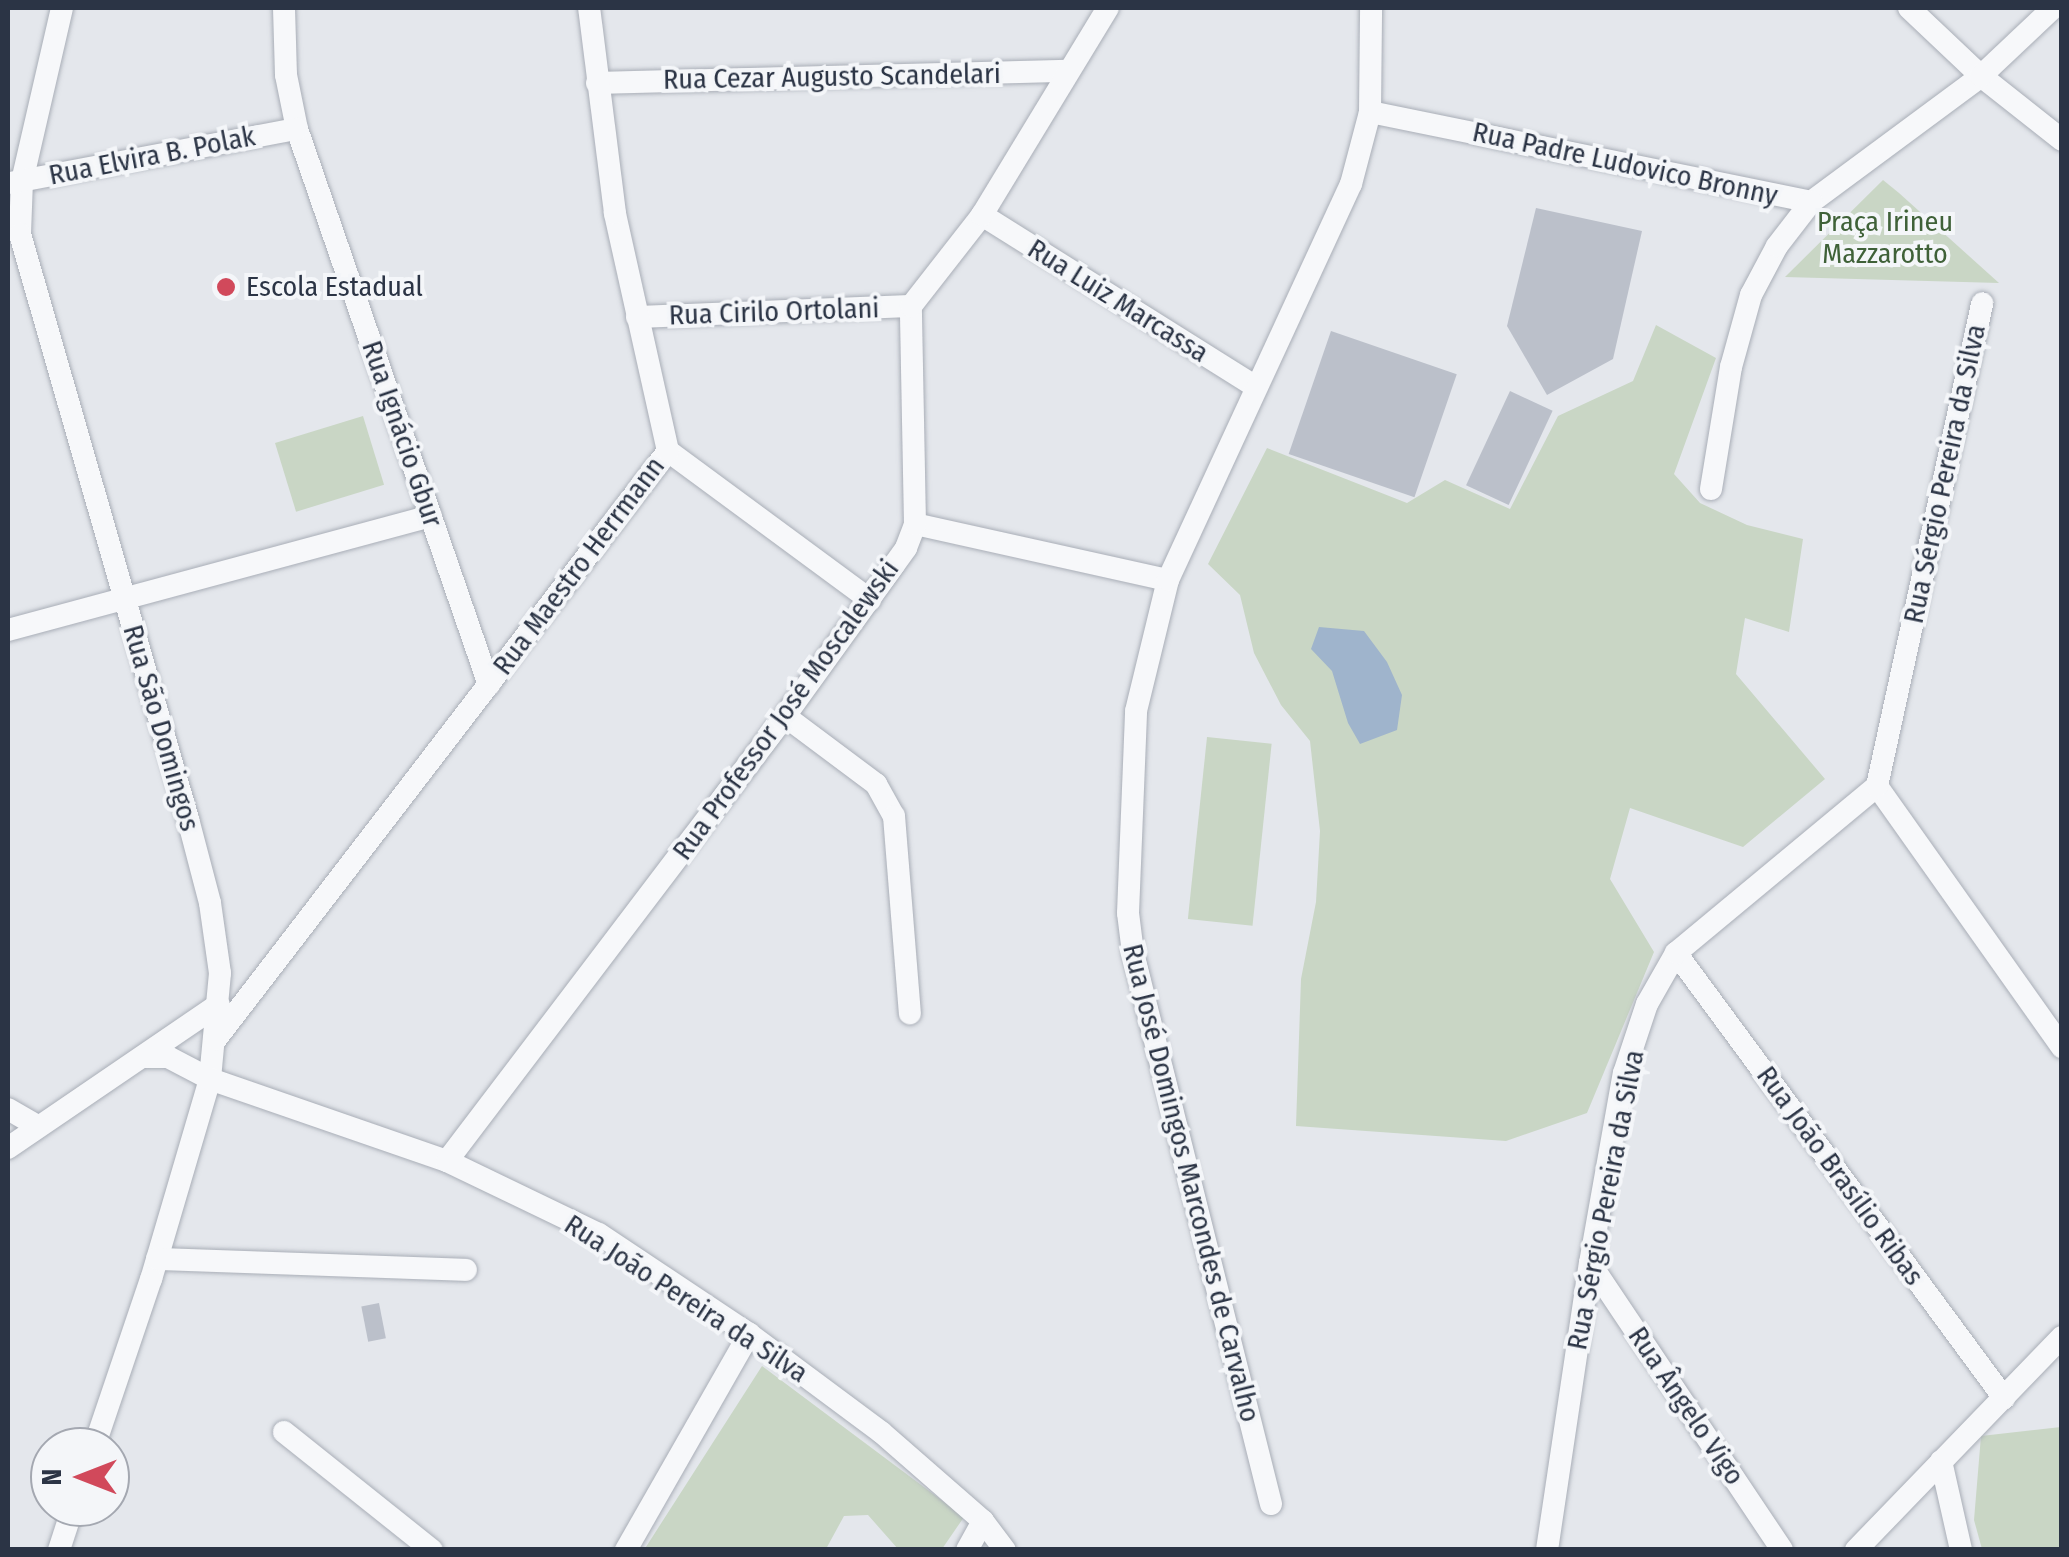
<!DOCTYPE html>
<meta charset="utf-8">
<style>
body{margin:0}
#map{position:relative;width:2069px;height:1557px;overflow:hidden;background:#e4e7ec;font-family:"Fira Sans Condensed",sans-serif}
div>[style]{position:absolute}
.green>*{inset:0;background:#c9d6c5;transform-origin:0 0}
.water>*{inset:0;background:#9fb4cc}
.building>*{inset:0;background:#bbc0ca;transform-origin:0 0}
.roads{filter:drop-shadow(0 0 2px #a9aeb7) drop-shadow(0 0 2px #a9aeb7)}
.minor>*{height:22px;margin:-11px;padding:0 11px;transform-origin:11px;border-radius:11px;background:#f7f8fa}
.dots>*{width:28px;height:28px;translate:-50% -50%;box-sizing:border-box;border:5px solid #f4f6f9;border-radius:50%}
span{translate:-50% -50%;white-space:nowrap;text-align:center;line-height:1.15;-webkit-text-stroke:8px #f4f6f9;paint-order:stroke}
.street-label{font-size:28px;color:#2b3445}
.park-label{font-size:28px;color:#3f6138}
.poi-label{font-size:28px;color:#2b3445}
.left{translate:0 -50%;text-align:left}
.frame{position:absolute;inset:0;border:10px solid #2b3445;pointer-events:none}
.north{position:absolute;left:30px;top:1427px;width:100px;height:100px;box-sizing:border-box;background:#f4f6f9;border:2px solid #a4a8b1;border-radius:50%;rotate:270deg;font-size:28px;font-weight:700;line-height:40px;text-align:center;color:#2b3445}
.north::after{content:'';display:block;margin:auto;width:35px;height:45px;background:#d1495b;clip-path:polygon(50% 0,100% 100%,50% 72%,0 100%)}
</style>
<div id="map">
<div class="green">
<div style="clip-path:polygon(1883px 180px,1899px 193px,1999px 283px,1785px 277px)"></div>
<div style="clip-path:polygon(1656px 325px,1716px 358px,1674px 474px,1700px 503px,1747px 525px,1803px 539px,1789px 632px,1745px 618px,1736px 674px,1825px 779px,1743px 847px,1630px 808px,1610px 879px,1654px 952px,1587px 1113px,1506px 1141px,1296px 1126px,1301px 979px,1316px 902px,1320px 831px,1310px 741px,1281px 705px,1254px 653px,1240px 595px,1208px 564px,1267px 448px,1407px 503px,1445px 480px,1510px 509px,1558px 416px,1633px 381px)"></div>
<div style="left:363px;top:416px;width:72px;height:92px;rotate:73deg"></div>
<div style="left:1207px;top:737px;width:65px;height:183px;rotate:6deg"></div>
<div style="clip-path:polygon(762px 1366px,964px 1517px,942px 1549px,898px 1549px,868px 1515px,844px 1516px,826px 1549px,644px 1550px)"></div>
<div style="clip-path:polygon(2061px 1427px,2061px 1549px,1982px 1549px,1974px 1520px,1981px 1436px)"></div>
</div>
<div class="water">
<div style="clip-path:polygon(1319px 627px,1364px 631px,1387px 662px,1402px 695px,1397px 730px,1360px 744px,1348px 723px,1332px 671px,1311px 649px)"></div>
</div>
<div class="building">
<div style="clip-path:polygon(1536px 208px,1642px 231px,1613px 359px,1547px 395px,1507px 326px)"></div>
<div style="left:1331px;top:331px;width:133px;height:130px;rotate:19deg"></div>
<div style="left:1510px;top:391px;width:47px;height:104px;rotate:25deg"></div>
<div style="left:379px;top:1303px;width:36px;height:18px;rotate:79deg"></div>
</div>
<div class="roads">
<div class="minor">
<div style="left:62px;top:8px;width:178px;rotate:103deg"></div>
<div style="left:22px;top:181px;width:53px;rotate:92.2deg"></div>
<div style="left:20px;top:234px;width:609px;rotate:73.98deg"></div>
<div style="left:188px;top:819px;width:87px;rotate:75.3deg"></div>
<div style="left:210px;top:903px;width:71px;rotate:81.9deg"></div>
<div style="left:220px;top:973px;width:106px;rotate:95.4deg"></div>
<div style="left:210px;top:1079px;width:209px;rotate:106.4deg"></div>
<div style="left:151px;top:1279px;width:177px;rotate:108.7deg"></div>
<div style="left:284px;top:8px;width:67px;rotate:88.3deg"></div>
<div style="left:286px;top:75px;width:55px;rotate:78.5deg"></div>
<div style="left:297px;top:129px;width:588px;rotate:70.95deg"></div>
<div style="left:1909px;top:8px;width:99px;rotate:43.4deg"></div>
<div style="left:1981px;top:76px;width:103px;rotate:38.3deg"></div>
<div style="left:597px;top:83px;width:470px;rotate:-1.5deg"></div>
<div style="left:1370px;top:112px;width:450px;rotate:11.5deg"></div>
<div style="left:1811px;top:202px;width:212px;rotate:-36.5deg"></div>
<div style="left:1981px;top:76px;width:99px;rotate:-43.4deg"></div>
<div style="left:10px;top:183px;width:292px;rotate:-10.7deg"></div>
<div style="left:982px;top:215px;width:322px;rotate:32.1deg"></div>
<div style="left:637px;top:317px;width:274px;rotate:-2.3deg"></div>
<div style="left:668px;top:451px;width:251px;rotate:36.4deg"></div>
<div style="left:1711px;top:489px;width:124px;rotate:-80.7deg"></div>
<div style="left:1731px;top:367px;width:75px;rotate:-74.5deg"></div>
<div style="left:1751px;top:295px;width:55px;rotate:-62deg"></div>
<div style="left:1777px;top:246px;width:56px;rotate:-52.3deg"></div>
<div style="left:915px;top:524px;width:259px;rotate:12.5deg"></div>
<div style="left:8px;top:630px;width:438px;rotate:-15.1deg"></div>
<div style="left:785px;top:716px;width:114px;rotate:36.8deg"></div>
<div style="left:876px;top:784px;width:37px;rotate:61deg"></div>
<div style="left:894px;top:816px;width:198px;rotate:85.4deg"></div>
<div style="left:1877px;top:786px;width:320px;rotate:54.7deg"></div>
<div style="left:1676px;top:953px;width:553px;rotate:53.61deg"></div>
<div style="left:216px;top:1039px;width:742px;rotate:-52.45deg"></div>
<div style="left:668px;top:451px;width:244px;rotate:-102.6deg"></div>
<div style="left:615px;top:213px;width:207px;rotate:-97.2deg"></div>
<div style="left:145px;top:1057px;width:23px"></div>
<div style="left:168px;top:1057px;width:47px;rotate:27.6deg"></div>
<div style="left:210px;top:1079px;width:251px;rotate:19.1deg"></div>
<div style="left:447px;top:1161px;width:169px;rotate:25.7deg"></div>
<div style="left:599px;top:1234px;width:180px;rotate:33.7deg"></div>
<div style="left:749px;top:1334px;width:164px;rotate:36.6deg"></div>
<div style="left:881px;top:1432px;width:135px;rotate:41.1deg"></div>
<div style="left:983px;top:1521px;width:36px;rotate:53deg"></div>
<div style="left:8px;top:1109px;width:34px;rotate:30deg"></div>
<div style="left:8px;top:1148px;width:255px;rotate:-34.3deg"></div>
<div style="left:447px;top:1161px;width:559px;rotate:-52.78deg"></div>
<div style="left:785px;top:716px;width:207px;rotate:-54.2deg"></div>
<div style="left:906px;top:548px;width:26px;rotate:-69deg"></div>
<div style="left:915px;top:524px;width:218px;rotate:-91.1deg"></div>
<div style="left:911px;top:306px;width:115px;rotate:-52deg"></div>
<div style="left:982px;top:215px;width:242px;rotate:-58.7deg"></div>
<div style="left:157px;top:1259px;width:309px;rotate:2deg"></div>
<div style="left:1590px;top:1263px;width:345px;rotate:56.2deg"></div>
<div style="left:284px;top:1432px;width:189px;rotate:38.6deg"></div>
<div style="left:1941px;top:1461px;width:91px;rotate:77.3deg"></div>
<div style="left:1271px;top:1504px;width:568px;rotate:-104.06deg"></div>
<div style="left:1133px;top:953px;width:40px;rotate:-97.1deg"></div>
<div style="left:1128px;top:913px;width:202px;rotate:-87.7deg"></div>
<div style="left:1136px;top:711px;width:135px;rotate:-76.3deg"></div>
<div style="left:1168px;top:580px;width:436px;rotate:-65.2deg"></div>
<div style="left:1351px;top:184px;width:74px;rotate:-75.2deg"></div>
<div style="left:1370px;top:112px;width:104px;rotate:-89.4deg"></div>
<div style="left:59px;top:1550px;width:45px;rotate:-72deg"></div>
<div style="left:626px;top:1550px;width:249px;rotate:-60.3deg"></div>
<div style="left:967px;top:1550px;width:33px;rotate:-61deg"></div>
<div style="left:1547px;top:1550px;width:290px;rotate:-81.5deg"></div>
<div style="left:1590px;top:1263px;width:193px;rotate:-79.9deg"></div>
<div style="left:1624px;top:1073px;width:73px;rotate:-71.6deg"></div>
<div style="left:1647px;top:1004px;width:59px;rotate:-60.4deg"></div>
<div style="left:1676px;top:953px;width:261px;rotate:-39.7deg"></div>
<div style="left:1877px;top:786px;width:494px;rotate:-77.7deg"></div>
<div style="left:1856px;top:1550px;width:296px;rotate:-46deg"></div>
</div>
</div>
<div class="dots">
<div style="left:226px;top:287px;background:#d1495b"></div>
</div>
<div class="street-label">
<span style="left:832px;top:77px;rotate:-1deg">Rua Cezar Augusto Scandelari</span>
<span style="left:152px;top:156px;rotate:-11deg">Rua Elvira B. Polak</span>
<span style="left:1625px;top:164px;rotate:12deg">Rua Padre Ludovico Bronny</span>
<span style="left:1118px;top:301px;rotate:32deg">Rua Luiz Marcassa</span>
<span style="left:774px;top:312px;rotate:-2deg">Rua Cirilo Ortolani</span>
<span style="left:402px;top:434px;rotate:71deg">Rua Ignácio Gbur</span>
<span style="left:1945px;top:474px;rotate:-78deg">Rua Sérgio Pereira da Silva</span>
<span style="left:579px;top:566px;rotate:-53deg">Rua Maestro Herrmann</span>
<span style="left:786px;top:710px;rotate:-54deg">Rua Professor José Moscalewski</span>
<span style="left:161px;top:728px;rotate:74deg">Rua São Domingos</span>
<span style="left:1840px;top:1176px;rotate:54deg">Rua João Brasílio Ribas</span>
<span style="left:1191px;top:1183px;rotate:76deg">Rua José Domingos Marcondes de Carvalho</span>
<span style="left:1606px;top:1200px;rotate:-79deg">Rua Sérgio Pereira da Silva</span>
<span style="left:686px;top:1299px;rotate:33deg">Rua João Pereira da Silva</span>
<span style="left:1686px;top:1406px;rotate:56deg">Rua Ângelo Vigo</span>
</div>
<div class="park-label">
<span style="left:1885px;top:238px">Praça Irineu<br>Mazzarotto</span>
</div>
<div class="poi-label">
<span class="left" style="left:246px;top:287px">Escola Estadual</span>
</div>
<div class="frame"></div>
<div class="north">N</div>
</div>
